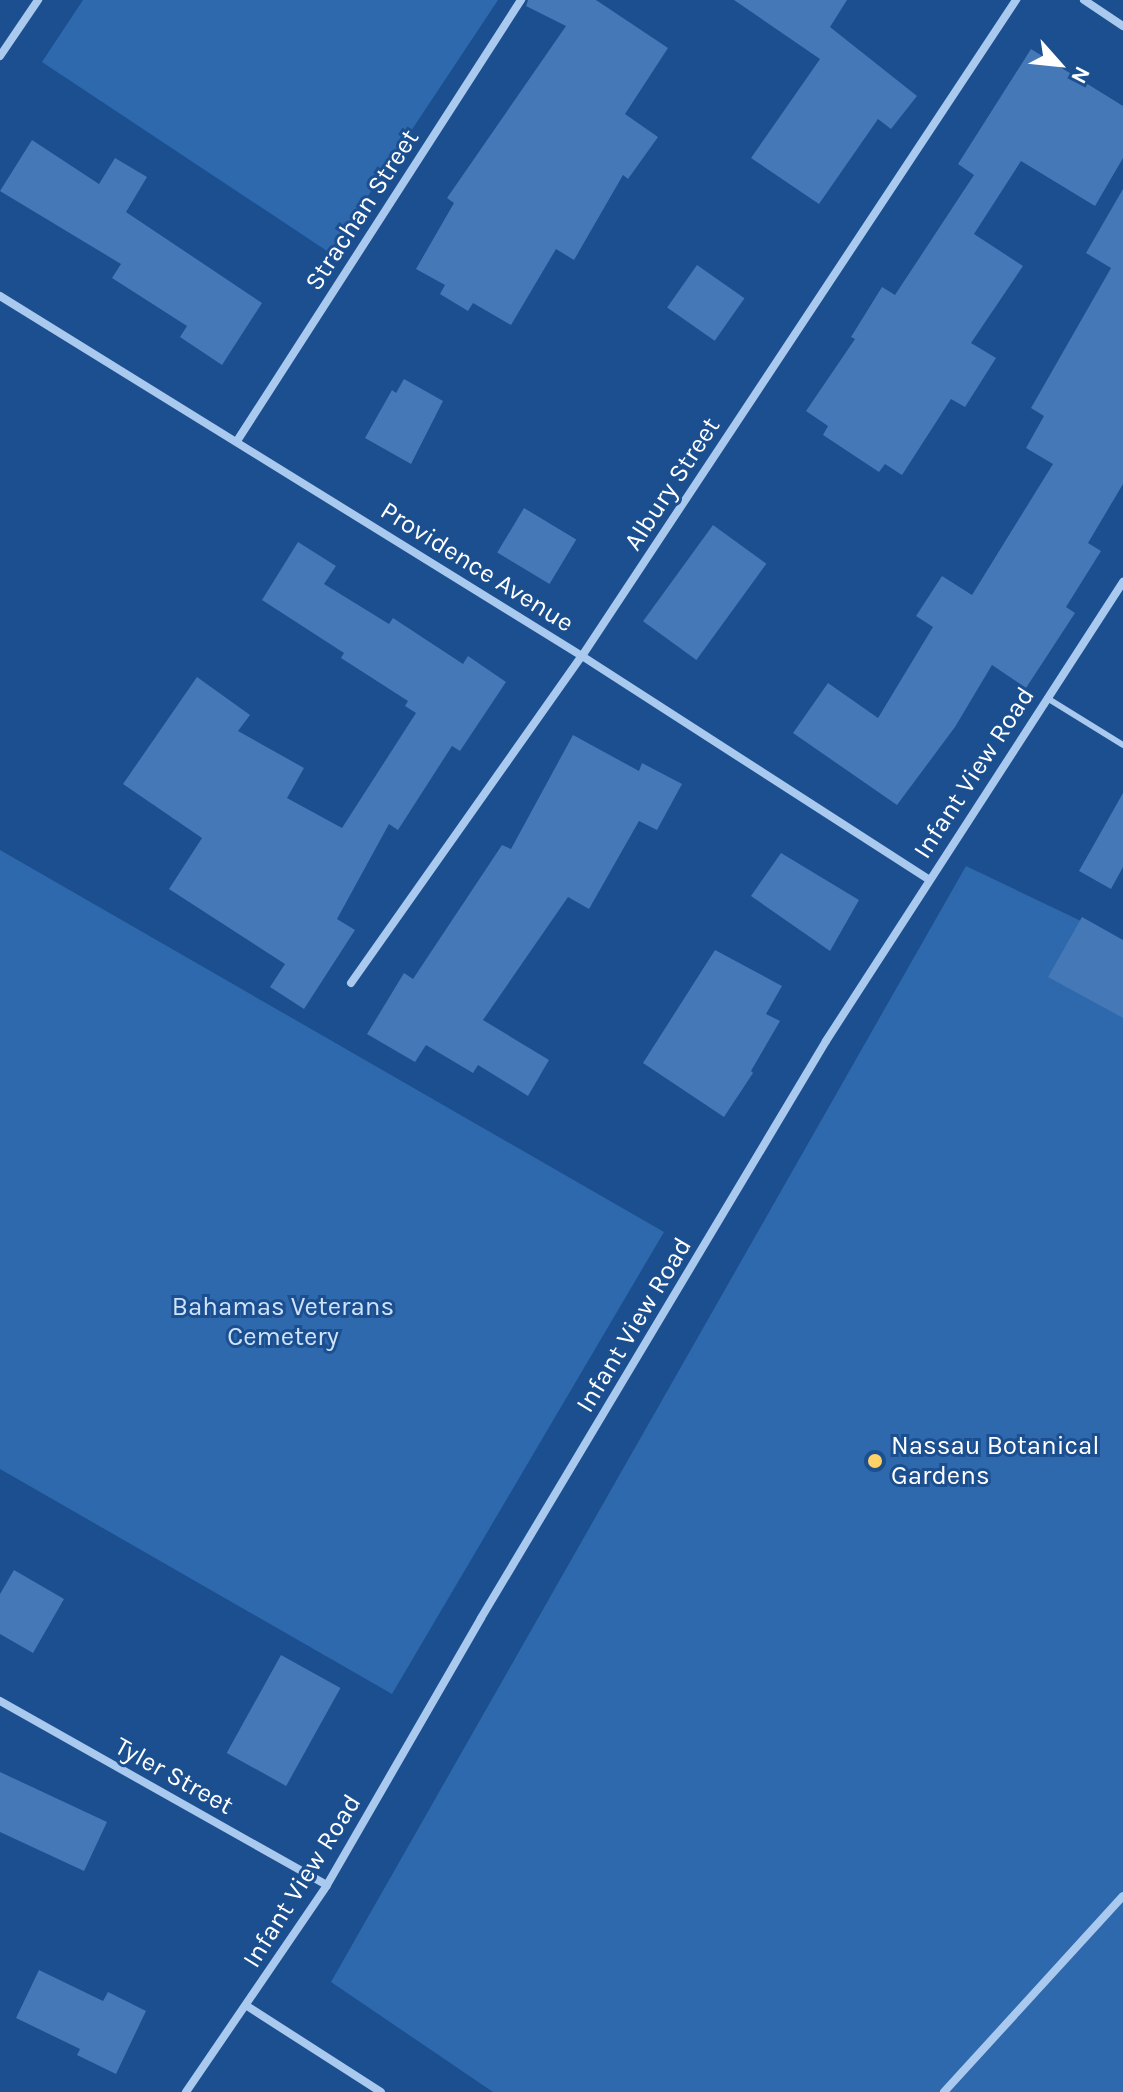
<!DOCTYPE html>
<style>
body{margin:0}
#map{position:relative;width:1123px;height:2092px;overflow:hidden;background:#1b4f8f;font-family:Karla,sans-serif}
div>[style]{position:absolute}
.green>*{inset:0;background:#2e69ad}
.building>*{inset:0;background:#4478b7;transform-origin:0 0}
.service>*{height:6px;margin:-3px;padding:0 3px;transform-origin:3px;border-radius:3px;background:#a9c9ee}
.minor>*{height:8px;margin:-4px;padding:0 4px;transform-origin:4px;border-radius:4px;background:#a9c9ee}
.dots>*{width:22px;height:22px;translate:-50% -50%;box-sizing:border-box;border:4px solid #1b4f8f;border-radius:50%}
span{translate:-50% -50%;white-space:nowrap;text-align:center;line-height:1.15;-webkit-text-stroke:6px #1b4f8f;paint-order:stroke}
.street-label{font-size:26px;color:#fff}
.park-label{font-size:26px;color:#cfe3fa}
.poi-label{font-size:26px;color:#fff}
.left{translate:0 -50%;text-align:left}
.north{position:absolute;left:1019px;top:24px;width:80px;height:80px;-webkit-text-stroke:6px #1b4f8f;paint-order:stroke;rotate:117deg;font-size:22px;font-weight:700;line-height:32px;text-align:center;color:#fff}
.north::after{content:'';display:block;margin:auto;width:28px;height:36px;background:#fff;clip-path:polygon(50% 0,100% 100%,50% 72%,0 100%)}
</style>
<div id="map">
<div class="green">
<div style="clip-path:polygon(83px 0,498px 0,330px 253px,42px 62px)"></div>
<div style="clip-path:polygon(0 850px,664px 1232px,392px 1694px,0 1469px)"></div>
<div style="clip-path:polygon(966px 866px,1123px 941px,1123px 2092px,493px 2092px,331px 1982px)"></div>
</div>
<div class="building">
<div style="clip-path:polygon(528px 0,596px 0,668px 48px,625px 114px,658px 137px,628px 179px,623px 175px,574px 260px,556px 249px,511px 325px,473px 303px,468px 311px,440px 294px,445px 285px,416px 269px,454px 203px,447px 198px,566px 26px,526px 6px)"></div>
<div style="clip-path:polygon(734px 0,847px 0,830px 27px,917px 96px,891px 129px,878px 119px,819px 204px,751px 158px,820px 59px)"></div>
<div style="clip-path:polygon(1031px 49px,1123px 106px,1123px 158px,1095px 206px,1021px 161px,974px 234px,1023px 266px,971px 343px,996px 358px,965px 407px,951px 399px,902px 475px,885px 464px,879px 472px,823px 435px,828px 426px,806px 411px,855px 339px,851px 337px,882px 287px,895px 295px,974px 175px,958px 164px)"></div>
<div style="clip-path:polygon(32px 140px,99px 184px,115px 158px,147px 177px,126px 212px,262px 303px,222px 365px,180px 337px,187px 326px,112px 278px,121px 264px,0 191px)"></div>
<div style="clip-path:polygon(1123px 189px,1123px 484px,1088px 543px,1101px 551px,1066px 607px,1075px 613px,1026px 688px,992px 665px,955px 727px,897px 805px,793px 733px,828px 683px,878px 718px,933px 627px,916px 616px,942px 576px,972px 595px,1053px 464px,1026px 448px,1044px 416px,1031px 408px,1111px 268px,1086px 253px)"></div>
<div style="left:697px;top:265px;width:58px;height:52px;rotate:35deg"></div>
<div style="clip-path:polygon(404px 379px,443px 401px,411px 464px,365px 438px,392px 390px,396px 393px)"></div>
<div style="left:524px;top:508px;width:61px;height:52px;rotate:31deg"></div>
<div style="left:713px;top:525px;width:66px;height:119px;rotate:36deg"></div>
<div style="clip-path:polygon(298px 542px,336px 566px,324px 584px,389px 624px,393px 618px,463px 664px,468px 656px,506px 682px,460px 751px,452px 746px,398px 830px,389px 824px,337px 919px,355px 930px,304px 1009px,270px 987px,285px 964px,169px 889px,202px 838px,123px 784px,197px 677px,250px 715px,238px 731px,304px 768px,287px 798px,342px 828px,416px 713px,405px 706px,408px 701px,341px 658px,344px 653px,262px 600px)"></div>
<div style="clip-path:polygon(573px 735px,639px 771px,642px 763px,682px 784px,657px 830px,639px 821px,589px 909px,568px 897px,483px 1020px,549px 1060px,528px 1096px,478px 1065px,473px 1073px,426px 1045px,415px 1062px,367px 1034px,404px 973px,413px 979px,502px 845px,511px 849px)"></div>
<div style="clip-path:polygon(1123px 793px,1123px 867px,1111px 889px,1079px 871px)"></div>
<div style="clip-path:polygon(781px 853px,859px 900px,830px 951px,751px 896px)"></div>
<div style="clip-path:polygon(1082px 917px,1123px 940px,1123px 1018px,1048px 977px)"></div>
<div style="clip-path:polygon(715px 950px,782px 986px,766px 1014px,780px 1021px,751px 1071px,753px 1073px,724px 1117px,643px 1063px)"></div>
<div style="clip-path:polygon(14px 1570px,64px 1599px,33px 1653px,0 1634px,0 1594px)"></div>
<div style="left:281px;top:1655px;width:68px;height:112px;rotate:29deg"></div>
<div style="clip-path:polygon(0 1772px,107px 1822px,84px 1871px,0 1832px)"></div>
<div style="clip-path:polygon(39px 1970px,103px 2001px,108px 1992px,146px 2011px,116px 2074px,77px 2055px,80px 2049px,16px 2018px)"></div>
</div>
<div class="service">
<div style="left:1047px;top:698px;width:89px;rotate:31.7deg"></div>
</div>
<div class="minor">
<div style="left:1084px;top:0;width:47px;rotate:33.7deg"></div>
<div style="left:0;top:56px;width:68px;rotate:-55.8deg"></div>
<div style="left:0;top:296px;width:684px;rotate:31.74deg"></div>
<div style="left:582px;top:656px;width:412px;rotate:32.8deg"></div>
<div style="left:237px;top:441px;width:525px;rotate:-57.22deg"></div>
<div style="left:351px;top:983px;width:400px;rotate:-54.8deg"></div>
<div style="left:582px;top:656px;width:787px;rotate:-56.51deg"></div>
<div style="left:0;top:1701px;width:375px;rotate:29.4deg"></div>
<div style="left:247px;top:2006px;width:159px;rotate:32.7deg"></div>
<div style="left:186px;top:2092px;width:250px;rotate:-55.7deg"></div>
<div style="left:327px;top:1885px;width:308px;rotate:-60deg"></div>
<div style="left:481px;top:1618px;width:672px;rotate:-59.12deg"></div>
<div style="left:826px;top:1041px;width:547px;rotate:-57.09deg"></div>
<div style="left:944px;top:2092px;width:265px;rotate:-47.6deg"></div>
</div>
<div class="dots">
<div style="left:875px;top:1461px;background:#ffd166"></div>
</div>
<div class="street-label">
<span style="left:362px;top:210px;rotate:-57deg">Strachan Street</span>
<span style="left:672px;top:484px;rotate:-57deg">Albury Street</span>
<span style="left:477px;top:567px;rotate:32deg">Providence Avenue</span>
<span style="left:974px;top:773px;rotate:-57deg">Infant View Road</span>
<span style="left:634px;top:1325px;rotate:-59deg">Infant View Road</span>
<span style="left:174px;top:1776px;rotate:29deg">Tyler Street</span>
<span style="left:302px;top:1881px;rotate:-58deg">Infant View Road</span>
</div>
<div class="park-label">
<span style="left:283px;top:1322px">Bahamas Veterans<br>Cemetery</span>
</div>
<div class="poi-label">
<span class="left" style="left:891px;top:1461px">Nassau Botanical<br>Gardens</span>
</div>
<div class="north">N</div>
</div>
